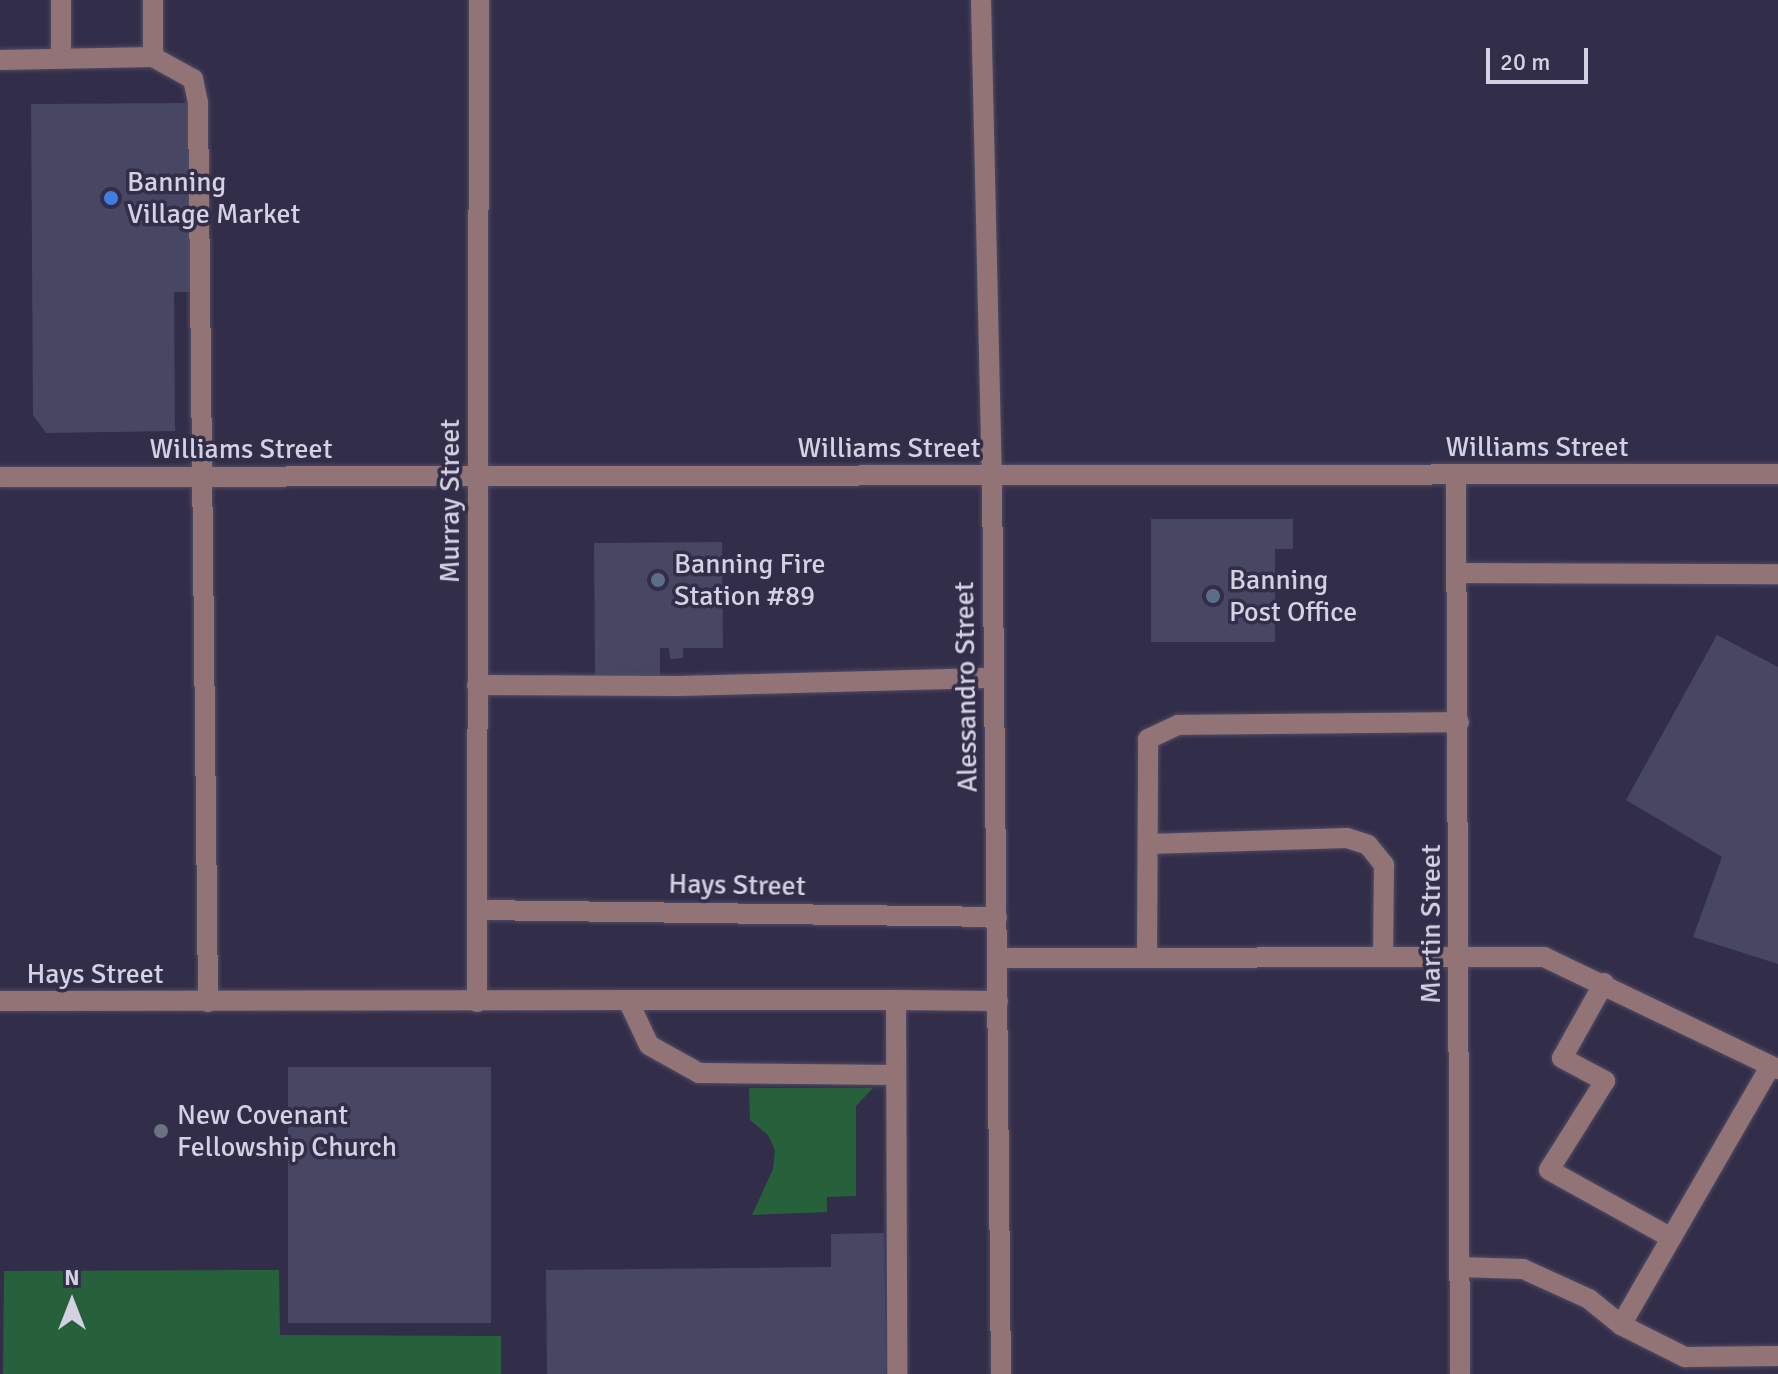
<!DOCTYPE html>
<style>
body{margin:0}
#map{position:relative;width:1778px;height:1374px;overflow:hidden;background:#322d48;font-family:Signika,sans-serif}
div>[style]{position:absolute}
.green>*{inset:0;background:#27613c}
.building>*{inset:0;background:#474763;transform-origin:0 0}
.roads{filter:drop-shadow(0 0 2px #4f4b64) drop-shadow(0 0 2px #4f4b64)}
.minor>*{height:20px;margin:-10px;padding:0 10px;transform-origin:10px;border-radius:10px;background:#937476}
.dots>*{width:22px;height:22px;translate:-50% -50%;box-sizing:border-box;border:4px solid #322d48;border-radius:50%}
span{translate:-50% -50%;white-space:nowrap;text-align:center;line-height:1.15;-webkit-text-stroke:7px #322d48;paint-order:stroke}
.poi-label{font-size:28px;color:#d3d1e2}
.left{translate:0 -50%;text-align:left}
.street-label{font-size:28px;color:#d3d1e2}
.north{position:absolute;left:32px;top:1262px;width:80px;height:80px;-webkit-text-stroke:6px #322d48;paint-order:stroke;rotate:0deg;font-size:22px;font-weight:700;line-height:32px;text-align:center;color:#d3d1e2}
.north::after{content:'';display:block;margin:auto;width:28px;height:36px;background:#d3d1e2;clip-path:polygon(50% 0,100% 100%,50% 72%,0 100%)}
.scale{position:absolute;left:1486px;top:48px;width:102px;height:36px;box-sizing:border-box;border:4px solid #d3d1e2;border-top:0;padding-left:10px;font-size:24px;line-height:28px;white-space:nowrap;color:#d3d1e2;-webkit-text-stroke:6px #322d48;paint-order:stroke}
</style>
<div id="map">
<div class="green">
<div style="clip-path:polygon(749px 1088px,873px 1088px,856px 1106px,856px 1196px,827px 1197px,827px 1212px,752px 1215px,773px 1169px,775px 1150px,768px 1135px,750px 1120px)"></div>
<div style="clip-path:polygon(279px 1270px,280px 1335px,501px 1336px,501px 1374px,3px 1374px,4px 1271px)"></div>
</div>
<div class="building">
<div style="clip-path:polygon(190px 103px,192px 292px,174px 292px,175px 431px,46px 433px,33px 415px,31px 104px)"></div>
<div style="clip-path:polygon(1151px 519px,1293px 519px,1293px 549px,1275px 549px,1275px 642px,1151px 642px)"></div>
<div style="clip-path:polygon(722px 542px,723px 648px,683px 648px,683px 658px,670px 659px,669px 648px,660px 648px,660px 675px,595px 676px,594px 543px)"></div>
<div style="clip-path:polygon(1717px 635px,1778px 667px,1778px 964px,1693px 937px,1722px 857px,1626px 800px)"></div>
<div style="left:491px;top:1067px;width:256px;height:203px;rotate:90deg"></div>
<div style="clip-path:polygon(884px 1233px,886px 1374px,547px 1374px,546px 1270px,831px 1267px,831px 1234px)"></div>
</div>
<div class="roads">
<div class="minor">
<div style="left:61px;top:0;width:58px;rotate:90deg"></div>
<div style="left:981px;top:0;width:475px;rotate:88.7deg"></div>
<div style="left:992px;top:475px;width:899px;rotate:89.43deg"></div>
<div style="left:153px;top:57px;width:46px;rotate:28.8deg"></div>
<div style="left:193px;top:79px;width:25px;rotate:78deg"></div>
<div style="left:198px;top:103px;width:899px;rotate:89.36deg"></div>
<div style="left:0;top:60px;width:153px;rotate:-1.1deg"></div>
<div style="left:153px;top:57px;width:57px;rotate:-90deg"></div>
<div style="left:1456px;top:475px;width:899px;rotate:89.75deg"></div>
<div style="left:0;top:477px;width:1778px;rotate:-0.1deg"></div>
<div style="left:1457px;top:573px;width:321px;rotate:0.2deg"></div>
<div style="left:477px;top:685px;width:202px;rotate:0.3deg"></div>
<div style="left:679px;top:686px;width:315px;rotate:-1.5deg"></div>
<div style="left:1148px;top:844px;width:199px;rotate:-1.7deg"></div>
<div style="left:1347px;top:838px;width:22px;rotate:18deg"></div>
<div style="left:1368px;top:845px;width:26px;rotate:51deg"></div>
<div style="left:1384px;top:865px;width:92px;rotate:90.6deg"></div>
<div style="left:477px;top:910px;width:520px;rotate:0.77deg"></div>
<div style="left:999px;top:958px;width:545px;rotate:-0.11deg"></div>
<div style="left:1544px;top:957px;width:259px;rotate:25.6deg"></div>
<div style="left:1147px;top:958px;width:219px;rotate:-89.7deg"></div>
<div style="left:1148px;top:739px;width:33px;rotate:-25deg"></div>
<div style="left:1178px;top:725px;width:281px;rotate:-0.6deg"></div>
<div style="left:1604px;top:983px;width:86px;rotate:119.2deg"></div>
<div style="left:1562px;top:1058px;width:49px;rotate:28.1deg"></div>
<div style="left:1605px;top:1081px;width:105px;rotate:122.2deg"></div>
<div style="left:1549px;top:1170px;width:138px;rotate:29deg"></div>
<div style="left:896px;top:1000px;width:102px;rotate:0.6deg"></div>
<div style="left:0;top:1001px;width:635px;rotate:-0.09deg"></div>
<div style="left:477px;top:1002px;width:1002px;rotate:-89.89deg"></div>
<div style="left:896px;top:1075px;width:197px;rotate:-179.4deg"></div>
<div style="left:699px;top:1073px;width:57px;rotate:-150.8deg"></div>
<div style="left:649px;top:1045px;width:42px;rotate:-115.3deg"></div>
<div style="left:631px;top:1007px;width:8px;rotate:-60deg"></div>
<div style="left:635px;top:1000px;width:261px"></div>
<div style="left:896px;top:1000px;width:374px;rotate:89.8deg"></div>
<div style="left:1459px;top:1267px;width:64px;rotate:1.8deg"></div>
<div style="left:1523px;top:1269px;width:72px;rotate:24.4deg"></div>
<div style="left:1589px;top:1299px;width:41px;rotate:39.1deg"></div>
<div style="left:1621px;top:1325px;width:72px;rotate:26.6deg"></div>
<div style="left:1685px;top:1357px;width:93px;rotate:-0.6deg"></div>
<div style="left:1621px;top:1325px;width:296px;rotate:-60deg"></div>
</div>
</div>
<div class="dots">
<div style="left:111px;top:198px;background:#3f7fe0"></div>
<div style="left:658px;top:580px;background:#5c6f8a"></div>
<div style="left:1213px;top:596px;background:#5c6f8a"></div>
<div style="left:161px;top:1131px;background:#6b7280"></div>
</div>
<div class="poi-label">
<span class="left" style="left:127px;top:198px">Banning<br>Village Market</span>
<span class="left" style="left:674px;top:580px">Banning Fire<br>Station #89</span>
<span class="left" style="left:1229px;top:596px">Banning<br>Post Office</span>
<span class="left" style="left:177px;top:1131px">New Covenant<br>Fellowship Church</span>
</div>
<div class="street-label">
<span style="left:1537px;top:447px">Williams Street</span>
<span style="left:889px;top:448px">Williams Street</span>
<span style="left:241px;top:449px">Williams Street</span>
<span style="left:450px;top:501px;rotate:-90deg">Murray Street</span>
<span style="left:966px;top:687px;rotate:-91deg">Alessandro Street</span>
<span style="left:737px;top:885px;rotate:1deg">Hays Street</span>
<span style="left:1431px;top:924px;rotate:-90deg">Martin Street</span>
<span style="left:95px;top:974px">Hays Street</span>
</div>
<div class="north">N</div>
<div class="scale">20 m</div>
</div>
